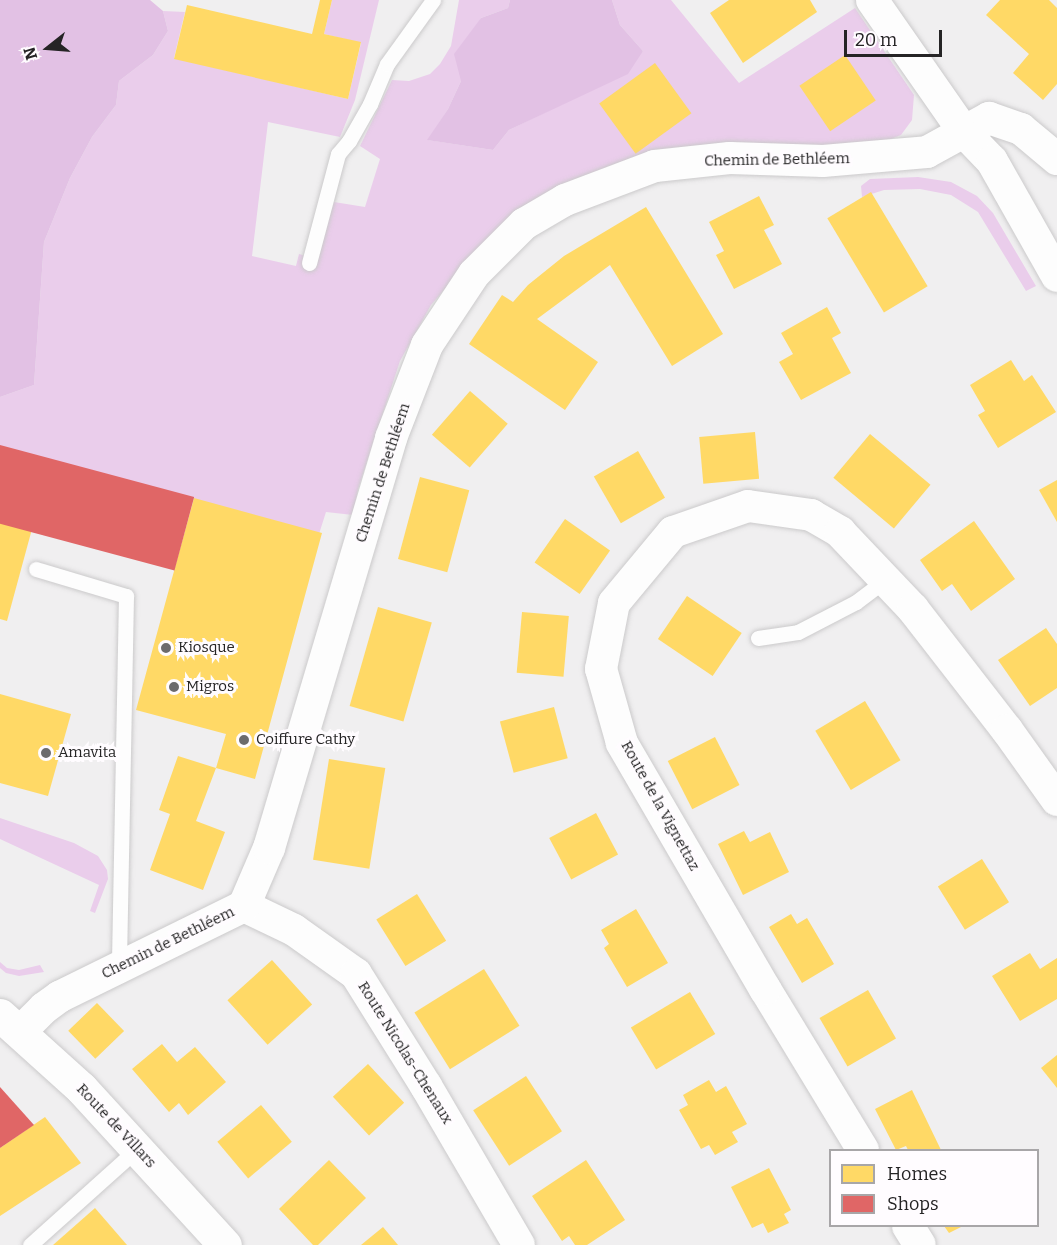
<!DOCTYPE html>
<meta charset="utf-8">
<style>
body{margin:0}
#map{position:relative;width:1057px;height:1245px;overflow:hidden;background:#f0eff0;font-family:Bitter,serif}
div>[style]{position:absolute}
.green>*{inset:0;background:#eacdeb}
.forest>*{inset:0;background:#e2c1e4}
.homes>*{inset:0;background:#ffd966;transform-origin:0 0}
.shops>*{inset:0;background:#e06666;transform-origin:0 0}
.roads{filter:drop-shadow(0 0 2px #cbcacb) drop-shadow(0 0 2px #cbcacb)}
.service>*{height:15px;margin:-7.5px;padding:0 7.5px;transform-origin:7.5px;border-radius:7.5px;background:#fdfdfd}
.minor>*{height:32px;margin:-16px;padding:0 16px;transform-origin:16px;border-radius:16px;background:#fdfdfd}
.secondary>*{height:33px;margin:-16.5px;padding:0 16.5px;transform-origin:16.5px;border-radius:16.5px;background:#fdfdfd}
.dots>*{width:16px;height:16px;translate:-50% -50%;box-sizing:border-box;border:3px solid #fffcff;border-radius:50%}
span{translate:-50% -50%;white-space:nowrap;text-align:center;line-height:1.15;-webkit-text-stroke:6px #fffcff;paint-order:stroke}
.street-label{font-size:15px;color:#252425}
.poi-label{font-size:15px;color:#252425}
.left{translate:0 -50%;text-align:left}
.legend{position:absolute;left:829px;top:1149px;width:210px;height:78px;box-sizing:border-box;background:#fffcff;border:2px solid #a8a6a8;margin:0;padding:8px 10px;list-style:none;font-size:18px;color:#252425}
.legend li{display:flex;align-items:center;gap:12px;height:30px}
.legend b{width:30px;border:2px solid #a8a6a8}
.north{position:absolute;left:18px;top:18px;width:60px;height:60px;-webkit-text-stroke:4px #fffcff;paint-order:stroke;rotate:253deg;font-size:16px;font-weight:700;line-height:24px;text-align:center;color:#252425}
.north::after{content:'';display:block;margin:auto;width:21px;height:27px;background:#252425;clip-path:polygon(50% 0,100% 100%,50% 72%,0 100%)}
.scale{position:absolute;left:844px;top:30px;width:98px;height:27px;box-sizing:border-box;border:3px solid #252425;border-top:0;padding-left:8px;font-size:18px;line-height:21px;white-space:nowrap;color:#252425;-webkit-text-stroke:4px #fffcff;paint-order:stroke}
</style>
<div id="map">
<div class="green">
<div style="clip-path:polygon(332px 0,379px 0,355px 100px,340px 137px,268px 122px,252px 256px,296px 266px,299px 254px,316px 259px,334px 202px,365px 207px,380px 159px,360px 146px,392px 80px,409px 81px,430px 74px,440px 64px,451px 46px,459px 0,510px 0,508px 8px,481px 18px,461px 81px,448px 109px,428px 140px,493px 150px,509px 130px,583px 94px,643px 51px,620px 25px,612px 0,671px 0,739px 83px,855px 8px,914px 95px,912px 120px,901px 135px,878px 144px,733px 148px,486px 241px,431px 305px,400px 361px,358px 489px,353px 515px,326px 512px,319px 534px,0 446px,0 397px,34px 385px,44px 242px,70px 178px,92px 137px,116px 105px,119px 81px,153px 55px,168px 31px,163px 11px,185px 12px,174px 58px,348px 99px,361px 43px,324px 34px)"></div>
<div style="clip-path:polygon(918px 177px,951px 182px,977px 196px,993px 213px,1036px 286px,1026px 291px,978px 212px,951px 195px,920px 189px,884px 190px,862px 197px,861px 186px,870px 179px)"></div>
<div style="clip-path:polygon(0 818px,74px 843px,98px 856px,107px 870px,108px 879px,95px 913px,90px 911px,99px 885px,0 839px)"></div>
<div style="clip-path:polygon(0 962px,7px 968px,19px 970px,40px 965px,44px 972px,19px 976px,6px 973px,0 968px)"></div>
</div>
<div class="forest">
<div style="clip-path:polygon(0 0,150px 0,163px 11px,168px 31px,153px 55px,119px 81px,116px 105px,92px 137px,70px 178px,44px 242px,34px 385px,0 397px)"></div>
<div style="clip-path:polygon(510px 0,612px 0,620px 25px,643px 51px,628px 74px,509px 130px,493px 150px,427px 140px,448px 109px,461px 81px,454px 54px,481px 18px,508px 8px)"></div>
</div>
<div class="homes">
<div style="clip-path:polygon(320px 0,332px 0,324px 34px,361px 42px,348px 99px,174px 59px,187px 5px,312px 34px)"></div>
<div style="clip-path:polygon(729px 0,810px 0,817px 12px,743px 63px,710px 13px)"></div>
<div style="clip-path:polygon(1000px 0,1049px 0,1057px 8px,1057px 84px,1043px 100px,1013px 73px,1029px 54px,986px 15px)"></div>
<div style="left:845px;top:55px;width:55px;height:55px;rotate:56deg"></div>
<div style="left:655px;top:63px;width:62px;height:69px;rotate:54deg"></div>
<div style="left:871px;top:192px;width:110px;height:51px;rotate:59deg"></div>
<div style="clip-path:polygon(759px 196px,774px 225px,764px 230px,782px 264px,734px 289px,716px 255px,724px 251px,709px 222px)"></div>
<div style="clip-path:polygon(646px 207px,723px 334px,672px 366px,610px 265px,537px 319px,598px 362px,565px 410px,469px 344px,502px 295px,513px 302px,528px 285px,564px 256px)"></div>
<div style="clip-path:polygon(827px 307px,841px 333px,832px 338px,851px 373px,801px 400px,779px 362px,793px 354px,781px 333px)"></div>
<div style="clip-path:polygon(1011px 360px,1024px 381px,1032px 375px,1056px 412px,998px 448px,978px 415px,985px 411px,970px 385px)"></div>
<div style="left:470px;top:391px;width:50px;height:58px;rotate:41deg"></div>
<div style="left:755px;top:432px;width:47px;height:56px;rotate:85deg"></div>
<div style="left:870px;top:434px;width:79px;height:57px;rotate:40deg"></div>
<div style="left:638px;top:451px;width:54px;height:51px;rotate:60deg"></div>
<div style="left:420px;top:477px;width:51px;height:85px;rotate:15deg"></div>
<div style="clip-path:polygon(1057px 480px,1057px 522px,1039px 490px)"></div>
<div style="clip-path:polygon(194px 498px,322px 533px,255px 779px,216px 768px,196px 821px,225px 832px,203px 890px,150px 870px,170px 814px,159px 810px,178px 756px,216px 768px,226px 734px,136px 710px)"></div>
<div style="left:565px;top:519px;width:55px;height:53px;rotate:35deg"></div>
<div style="clip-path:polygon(0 521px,32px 529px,7px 621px,0 619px)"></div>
<div style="clip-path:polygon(974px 521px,1015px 579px,971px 611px,952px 584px,942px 591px,920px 560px)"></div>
<div style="left:687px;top:596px;width:66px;height:52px;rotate:34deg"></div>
<div style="left:378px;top:607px;width:56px;height:103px;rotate:16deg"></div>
<div style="left:522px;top:612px;width:47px;height:61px;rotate:5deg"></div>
<div style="clip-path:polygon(1046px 628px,1057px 644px,1057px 688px,1030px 706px,998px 660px)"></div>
<div style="clip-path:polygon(0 694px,71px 714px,48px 796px,0 783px)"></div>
<div style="left:865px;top:701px;width:69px;height:58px;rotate:59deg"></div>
<div style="left:554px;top:707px;width:53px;height:56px;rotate:75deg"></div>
<div style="left:715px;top:737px;width:54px;height:53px;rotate:63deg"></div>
<div style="left:329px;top:759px;width:57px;height:102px;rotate:9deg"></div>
<div style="left:596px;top:813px;width:47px;height:53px;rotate:62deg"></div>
<div style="clip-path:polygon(744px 831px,750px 842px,770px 832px,789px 872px,743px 895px,718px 844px)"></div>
<div style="left:982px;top:859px;width:51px;height:52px;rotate:58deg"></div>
<div style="left:417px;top:894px;width:55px;height:48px;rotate:58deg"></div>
<div style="clip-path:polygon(636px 909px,668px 963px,627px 987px,604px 948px,609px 944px,601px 930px)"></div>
<div style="clip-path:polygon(791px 914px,797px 924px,807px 918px,834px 964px,802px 983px,769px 927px)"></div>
<div style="clip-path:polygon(1030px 953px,1040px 969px,1057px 958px,1057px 999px,1020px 1021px,992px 976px)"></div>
<div style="left:272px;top:960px;width:60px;height:60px;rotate:48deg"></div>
<div style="left:484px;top:969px;width:67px;height:82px;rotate:58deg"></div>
<div style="left:868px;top:990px;width:56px;height:56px;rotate:60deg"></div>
<div style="left:690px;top:992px;width:49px;height:69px;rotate:59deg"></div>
<div style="left:97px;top:1003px;width:39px;height:40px;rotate:46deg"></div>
<div style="clip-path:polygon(162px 1044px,177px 1062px,195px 1047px,226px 1082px,188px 1115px,179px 1103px,169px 1112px,132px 1069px)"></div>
<div style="clip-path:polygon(1057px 1055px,1057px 1088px,1041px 1068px)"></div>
<div style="left:368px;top:1064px;width:53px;height:48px;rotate:47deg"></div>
<div style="left:526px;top:1076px;width:66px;height:63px;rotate:57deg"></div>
<div style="clip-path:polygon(709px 1080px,716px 1092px,726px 1086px,747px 1124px,732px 1132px,738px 1142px,715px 1155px,709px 1145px,701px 1149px,679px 1110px,688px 1105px,683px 1095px)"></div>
<div style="clip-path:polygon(912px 1090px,941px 1150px,908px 1150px,906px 1146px,896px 1150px,875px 1109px)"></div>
<div style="left:261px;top:1105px;width:48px;height:57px;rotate:50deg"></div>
<div style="clip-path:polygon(45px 1117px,81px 1163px,0 1216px,0 1148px)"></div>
<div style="clip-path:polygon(329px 1160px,366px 1198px,318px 1245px,313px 1245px,279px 1209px)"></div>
<div style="clip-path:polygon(586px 1160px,625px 1220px,587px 1245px,575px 1245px,569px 1236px,562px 1241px,532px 1196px)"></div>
<div style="clip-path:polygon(769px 1168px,791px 1210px,784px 1214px,789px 1223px,768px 1233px,763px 1223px,752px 1228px,731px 1187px)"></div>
<div style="clip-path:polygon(95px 1208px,127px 1245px,53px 1245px)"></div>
<div style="clip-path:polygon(944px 1226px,963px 1226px,949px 1233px)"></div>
<div style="clip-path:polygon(383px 1227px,398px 1245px,361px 1245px)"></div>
</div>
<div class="shops">
<div style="left:0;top:445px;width:201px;height:76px;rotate:15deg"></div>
<div style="clip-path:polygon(0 1087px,34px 1125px,0 1148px)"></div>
</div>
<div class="roads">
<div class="service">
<div style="left:309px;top:263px;width:113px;rotate:-75.1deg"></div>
<div style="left:338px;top:154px;width:17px;rotate:-50deg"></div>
<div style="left:349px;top:141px;width:43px;rotate:-60.4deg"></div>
<div style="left:370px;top:104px;width:43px;rotate:-67deg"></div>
<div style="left:387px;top:64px;width:79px;rotate:-54.3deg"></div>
<div style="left:36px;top:569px;width:94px;rotate:16.7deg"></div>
<div style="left:126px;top:596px;width:370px;rotate:91.1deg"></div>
<div style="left:758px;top:638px;width:40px;rotate:-8.5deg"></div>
<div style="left:798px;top:632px;width:65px;rotate:-27.3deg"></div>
<div style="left:856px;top:602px;width:36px;rotate:-37deg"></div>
<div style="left:30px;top:1245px;width:145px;rotate:-41.9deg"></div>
</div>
<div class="minor">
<div style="left:872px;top:0;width:161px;rotate:55.1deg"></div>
<div style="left:964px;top:132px;width:40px;rotate:46deg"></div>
<div style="left:992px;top:161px;width:132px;rotate:60.5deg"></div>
<div style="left:244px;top:906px;width:55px;rotate:25.6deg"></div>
<div style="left:294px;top:930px;width:76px;rotate:35.4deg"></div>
<div style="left:356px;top:974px;width:132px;rotate:58deg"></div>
<div style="left:426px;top:1086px;width:184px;rotate:59.7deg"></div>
<div style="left:20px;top:1032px;width:34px;rotate:-45deg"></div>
<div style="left:44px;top:1008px;width:19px;rotate:-36deg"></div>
<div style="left:59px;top:997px;width:206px;rotate:-26.2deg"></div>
<div style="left:244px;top:906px;width:63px;rotate:-66.7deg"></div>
<div style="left:269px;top:848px;width:428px;rotate:-73.4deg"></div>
<div style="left:391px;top:438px;width:100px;rotate:-68.8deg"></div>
<div style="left:427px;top:345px;width:85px;rotate:-56.5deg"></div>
<div style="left:474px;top:274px;width:71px;rotate:-45deg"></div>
<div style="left:524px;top:224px;width:48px;rotate:-30.3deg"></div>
<div style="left:565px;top:200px;width:96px;rotate:-20.7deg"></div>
<div style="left:655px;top:166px;width:75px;rotate:-6.1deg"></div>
<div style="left:730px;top:158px;width:93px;rotate:1.8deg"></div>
<div style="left:823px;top:161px;width:104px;rotate:-4.9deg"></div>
<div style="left:927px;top:152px;width:71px;rotate:-28.7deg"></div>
<div style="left:989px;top:118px;width:34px;rotate:19deg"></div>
<div style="left:1021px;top:129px;width:47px;rotate:39.8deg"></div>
<div style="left:863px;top:1150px;width:188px;rotate:-121.3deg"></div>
<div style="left:765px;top:989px;width:285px;rotate:-120.2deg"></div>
<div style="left:622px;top:743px;width:77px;rotate:-105.8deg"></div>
<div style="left:601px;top:669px;width:67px;rotate:-78.9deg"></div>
<div style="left:614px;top:603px;width:92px;rotate:-50.3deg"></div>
<div style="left:673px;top:532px;width:79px;rotate:-19.1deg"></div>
<div style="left:748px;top:506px;width:64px;rotate:8.1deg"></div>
<div style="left:811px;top:515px;width:34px;rotate:30deg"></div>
<div style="left:840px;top:532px;width:106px;rotate:46.5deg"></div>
<div style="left:913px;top:609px;width:153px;rotate:52.2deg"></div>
<div style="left:1007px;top:730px;width:86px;rotate:54.5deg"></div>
<div style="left:908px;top:1226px;width:22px;rotate:58deg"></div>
</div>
<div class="secondary">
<div style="left:0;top:1015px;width:109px;rotate:42deg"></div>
<div style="left:81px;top:1088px;width:213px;rotate:47.5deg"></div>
</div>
</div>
<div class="dots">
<div style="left:166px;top:648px;background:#6c6b6c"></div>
<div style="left:174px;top:687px;background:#6c6b6c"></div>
<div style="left:244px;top:740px;background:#6c6b6c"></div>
<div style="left:46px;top:753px;background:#6c6b6c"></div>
</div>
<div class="street-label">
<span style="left:777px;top:160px;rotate:-1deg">Chemin de Bethléem</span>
<span style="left:383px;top:473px;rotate:-72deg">Chemin de Bethléem</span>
<span style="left:660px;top:806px;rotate:61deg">Route de la Vignettaz</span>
<span style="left:168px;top:943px;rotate:-26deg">Chemin de Bethléem</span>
<span style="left:405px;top:1053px;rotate:58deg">Route Nicolas-Chenaux</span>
<span style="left:116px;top:1126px;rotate:47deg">Route de Villars</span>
</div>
<div class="poi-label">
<span class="left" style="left:178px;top:648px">Kiosque</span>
<span class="left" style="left:186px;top:687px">Migros</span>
<span class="left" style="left:256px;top:740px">Coiffure Cathy</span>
<span class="left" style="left:58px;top:753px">Amavita</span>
</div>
<ul class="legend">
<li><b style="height:16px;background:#ffd966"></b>Homes</li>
<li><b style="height:16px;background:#e06666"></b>Shops</li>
</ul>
<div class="north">N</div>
<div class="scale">20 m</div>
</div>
